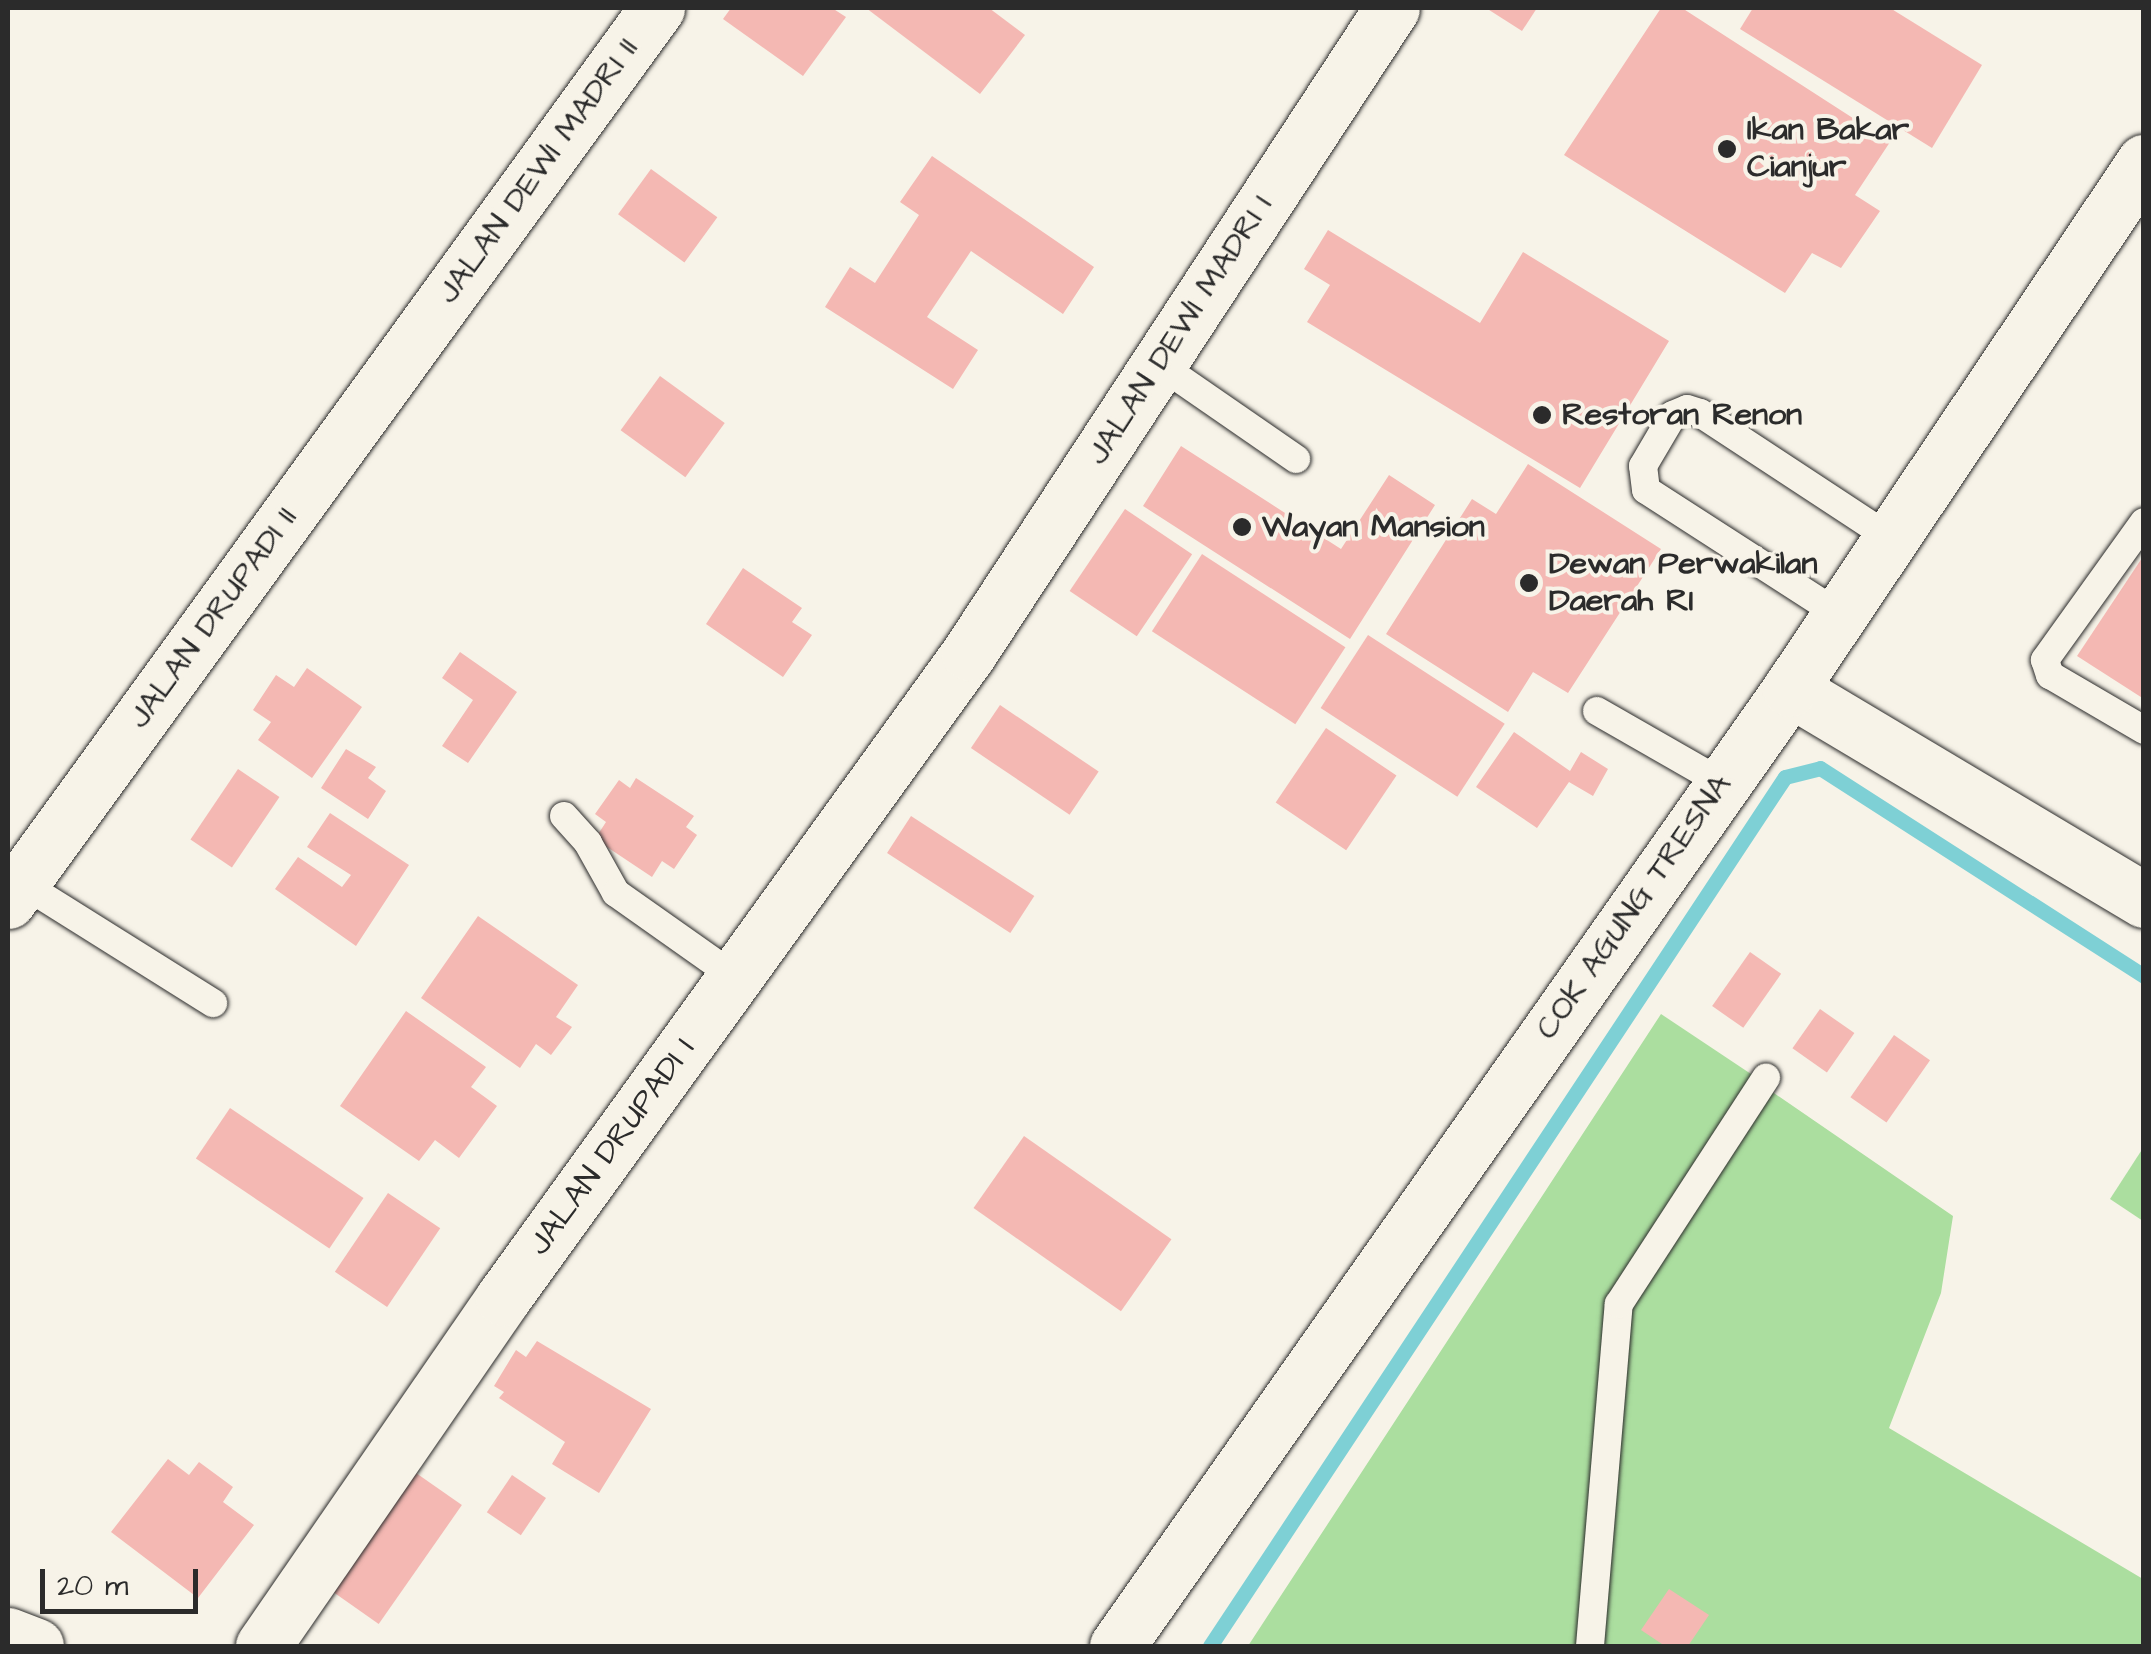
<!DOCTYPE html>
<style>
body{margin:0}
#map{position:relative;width:2151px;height:1654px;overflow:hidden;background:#f7f3e8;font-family:"Architects Daughter",sans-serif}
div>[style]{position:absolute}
.green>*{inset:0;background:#abde9f}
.stream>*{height:15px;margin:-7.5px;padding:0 7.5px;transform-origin:7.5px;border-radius:7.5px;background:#7ed0d5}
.building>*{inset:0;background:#f4b8b3;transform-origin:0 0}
.roads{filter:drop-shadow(0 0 2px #2b2b2b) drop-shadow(0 0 2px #2b2b2b)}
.service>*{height:28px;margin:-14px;padding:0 14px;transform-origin:14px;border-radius:14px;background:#f7f3e8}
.minor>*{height:55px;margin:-27.5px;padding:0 27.5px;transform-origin:27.5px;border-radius:27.5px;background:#f7f3e8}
.tertiary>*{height:55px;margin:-27.5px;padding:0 27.5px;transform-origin:27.5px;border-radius:27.5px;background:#f7f3e8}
.secondary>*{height:55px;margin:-27.5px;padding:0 27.5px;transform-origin:27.5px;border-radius:27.5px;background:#f7f3e8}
.dots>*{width:28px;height:28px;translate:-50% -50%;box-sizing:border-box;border:5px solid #f7f3e8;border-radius:50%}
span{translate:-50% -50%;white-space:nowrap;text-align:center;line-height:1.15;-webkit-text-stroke:8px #f7f3e8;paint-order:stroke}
.poi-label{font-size:32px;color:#2b2b2b;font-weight:700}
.left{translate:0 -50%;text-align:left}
.street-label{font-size:32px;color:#2b2b2b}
.frame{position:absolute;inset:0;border:10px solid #2b2b2b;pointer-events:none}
.scale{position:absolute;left:40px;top:1569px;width:158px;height:45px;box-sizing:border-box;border:5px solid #2b2b2b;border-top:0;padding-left:12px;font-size:30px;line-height:35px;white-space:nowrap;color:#2b2b2b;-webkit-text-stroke:8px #f7f3e8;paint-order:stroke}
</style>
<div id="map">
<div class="green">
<div style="clip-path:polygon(1661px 1014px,1760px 1080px,1614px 1301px,1578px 1646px,1248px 1646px)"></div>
<div style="clip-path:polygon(1768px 1089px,1953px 1216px,1941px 1293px,1889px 1428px,2143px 1579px,2143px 1646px,1601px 1646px,1626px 1307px)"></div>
<div style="clip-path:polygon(2143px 1148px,2143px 1221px,2110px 1199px)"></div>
</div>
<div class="stream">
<div style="left:1210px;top:1646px;width:1042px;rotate:-56.51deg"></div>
<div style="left:1785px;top:777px;width:36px;rotate:-14deg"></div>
<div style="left:1820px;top:768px;width:385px;rotate:32.7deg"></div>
</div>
<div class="building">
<div style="clip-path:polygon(731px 8px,832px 8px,846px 17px,803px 76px,723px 19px)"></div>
<div style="clip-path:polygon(866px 8px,989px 8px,1025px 35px,980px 94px)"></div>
<div style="clip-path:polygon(1486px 8px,1537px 8px,1522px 31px)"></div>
<div style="clip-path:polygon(1661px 8px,1682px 8px,1890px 142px,1855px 195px,1880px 211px,1841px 268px,1812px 253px,1785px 293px,1564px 155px)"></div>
<div style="clip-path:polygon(1753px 8px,1890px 8px,1982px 65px,1932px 148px,1740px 29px)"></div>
<div style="clip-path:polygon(932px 156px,1094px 267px,1063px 314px,971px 251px,927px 317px,978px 350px,953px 389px,825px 307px,850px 267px,875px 283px,919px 215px,900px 202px)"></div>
<div style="left:651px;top:169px;width:82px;height:56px;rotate:36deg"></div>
<div style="clip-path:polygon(1328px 230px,1480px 323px,1523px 252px,1669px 341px,1580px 488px,1307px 322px,1330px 285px,1304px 269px)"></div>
<div style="left:660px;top:376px;width:80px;height:67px;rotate:36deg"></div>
<div style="clip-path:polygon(1181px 446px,1341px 549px,1389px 475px,1435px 505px,1350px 639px,1143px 506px)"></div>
<div style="clip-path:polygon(1528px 464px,1661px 549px,1568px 693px,1533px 672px,1508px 712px,1386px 634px,1472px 499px,1496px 514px)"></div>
<div style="left:1125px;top:509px;width:81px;height:99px;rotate:34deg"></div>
<div style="left:1202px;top:554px;width:171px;height:92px;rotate:33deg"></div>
<div style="clip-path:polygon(2144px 555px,2144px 699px,2077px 656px)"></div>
<div style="clip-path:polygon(743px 568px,802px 608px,792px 622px,812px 635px,783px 677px,706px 624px)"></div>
<div style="left:1368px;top:635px;width:163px;height:87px;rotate:33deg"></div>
<div style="clip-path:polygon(460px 652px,517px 692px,468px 763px,442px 746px,473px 700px,442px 678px)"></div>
<div style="clip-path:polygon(307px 668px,362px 707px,312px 778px,258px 740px,271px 722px,253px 710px,276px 675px,294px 687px)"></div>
<div style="left:1000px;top:705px;width:119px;height:52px;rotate:34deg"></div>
<div style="left:1326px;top:728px;width:85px;height:90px;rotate:34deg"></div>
<div style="clip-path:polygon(1514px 732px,1570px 771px,1581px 752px,1608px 769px,1593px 796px,1569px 782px,1537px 828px,1476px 787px)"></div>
<div style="clip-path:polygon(346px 749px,376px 767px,368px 778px,386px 791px,368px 819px,321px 788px)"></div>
<div style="left:238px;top:769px;width:50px;height:85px;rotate:34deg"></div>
<div style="clip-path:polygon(636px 778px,694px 816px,686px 827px,697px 835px,674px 869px,662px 861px,652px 877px,595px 839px,606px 822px,595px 814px,619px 780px,630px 788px)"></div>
<div style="clip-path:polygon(330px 813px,409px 865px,356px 946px,275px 889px,298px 857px,342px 887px,351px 875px,307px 847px)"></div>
<div style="left:911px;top:816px;width:147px;height:44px;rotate:33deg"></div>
<div style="clip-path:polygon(478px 916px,578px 985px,556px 1017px,572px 1027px,551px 1055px,536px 1044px,520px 1068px,421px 998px)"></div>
<div style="left:1750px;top:952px;width:38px;height:66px;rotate:35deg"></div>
<div style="left:1820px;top:1009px;width:42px;height:48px;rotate:35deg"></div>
<div style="clip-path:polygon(406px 1011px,486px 1067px,471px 1087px,497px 1106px,459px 1158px,435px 1140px,419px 1161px,340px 1106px)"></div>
<div style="left:1894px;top:1035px;width:44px;height:76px;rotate:35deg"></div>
<div style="left:230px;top:1108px;width:161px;height:61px;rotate:34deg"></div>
<div style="left:1024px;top:1136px;width:180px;height:88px;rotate:35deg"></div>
<div style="left:388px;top:1193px;width:63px;height:95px;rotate:34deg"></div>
<div style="clip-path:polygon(537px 1341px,651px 1409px,599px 1493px,552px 1464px,565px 1442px,499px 1398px,504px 1392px,494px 1386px,516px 1350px,526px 1357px)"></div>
<div style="clip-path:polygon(168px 1459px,189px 1475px,199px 1462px,233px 1487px,223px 1502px,254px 1525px,198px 1598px,111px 1532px)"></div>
<div style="left:416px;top:1473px;width:56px;height:145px;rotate:35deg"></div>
<div style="left:512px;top:1475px;width:41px;height:45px;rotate:34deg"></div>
<div style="clip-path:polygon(1669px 1589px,1709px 1615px,1688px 1646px,1665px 1646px,1641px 1630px)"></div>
</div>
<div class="roads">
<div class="service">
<div style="left:1157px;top:363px;width:169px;rotate:34.6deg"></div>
<div style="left:2144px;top:522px;width:170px;rotate:125.7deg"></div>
<div style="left:2045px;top:660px;width:16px;rotate:72deg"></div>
<div style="left:2050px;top:675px;width:109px;rotate:30.3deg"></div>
<div style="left:1837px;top:613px;width:227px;rotate:-147.2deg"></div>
<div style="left:1646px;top:490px;width:24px;rotate:-97deg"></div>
<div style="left:1643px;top:466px;width:59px;rotate:-59.5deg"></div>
<div style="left:1673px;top:415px;width:15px;rotate:-23deg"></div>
<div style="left:1687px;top:409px;width:14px;rotate:17deg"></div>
<div style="left:1700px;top:413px;width:226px;rotate:33.3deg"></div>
<div style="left:1597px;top:711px;width:143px;rotate:29.8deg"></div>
<div style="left:564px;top:816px;width:36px;rotate:48deg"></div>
<div style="left:588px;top:843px;width:57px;rotate:60.8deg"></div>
<div style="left:616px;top:893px;width:146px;rotate:35.2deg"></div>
<div style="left:20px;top:882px;width:228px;rotate:32.1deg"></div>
<div style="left:1590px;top:1646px;width:343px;rotate:-85.2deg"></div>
<div style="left:1619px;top:1304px;width:270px;rotate:-57deg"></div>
</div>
<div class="minor">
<div style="left:1790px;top:689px;width:412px;rotate:30.8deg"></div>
<div style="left:8px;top:901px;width:1104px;rotate:-53.99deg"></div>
<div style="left:263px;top:1646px;width:423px;rotate:-55.4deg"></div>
<div style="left:503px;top:1298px;width:796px;rotate:-54.15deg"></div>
<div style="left:969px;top:653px;width:771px;rotate:-56.74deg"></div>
</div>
<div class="tertiary">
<div style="left:8px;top:1635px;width:30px;rotate:21deg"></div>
</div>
<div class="secondary">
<div style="left:1117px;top:1646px;width:1170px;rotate:-54.88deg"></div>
<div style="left:1790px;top:689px;width:635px;rotate:-56.11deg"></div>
</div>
</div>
<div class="dots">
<div style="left:1727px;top:149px;background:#2b2b2b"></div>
<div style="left:1542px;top:415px;background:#2b2b2b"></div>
<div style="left:1242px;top:527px;background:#2b2b2b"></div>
<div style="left:1529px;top:583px;background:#2b2b2b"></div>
</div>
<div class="poi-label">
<span class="left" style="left:1747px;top:149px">Ikan Bakar<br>Cianjur</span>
<span class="left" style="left:1562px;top:415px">Restoran Renon</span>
<span class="left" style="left:1262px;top:527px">Wayan Mansion</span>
<span class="left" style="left:1549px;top:583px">Dewan Perwakilan<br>Daerah RI</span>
</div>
<div class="street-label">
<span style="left:538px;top:171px;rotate:-54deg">JALAN DEWI MADRI II</span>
<span style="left:1180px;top:330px;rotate:-57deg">JALAN DEWI MADRI I</span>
<span style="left:213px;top:618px;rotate:-54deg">JALAN DRUPADI II</span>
<span style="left:1634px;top:907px;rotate:-55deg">COK AGUNG TRESNA</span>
<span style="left:612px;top:1147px;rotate:-54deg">JALAN DRUPADI I</span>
</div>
<div class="frame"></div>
<div class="scale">20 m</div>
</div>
